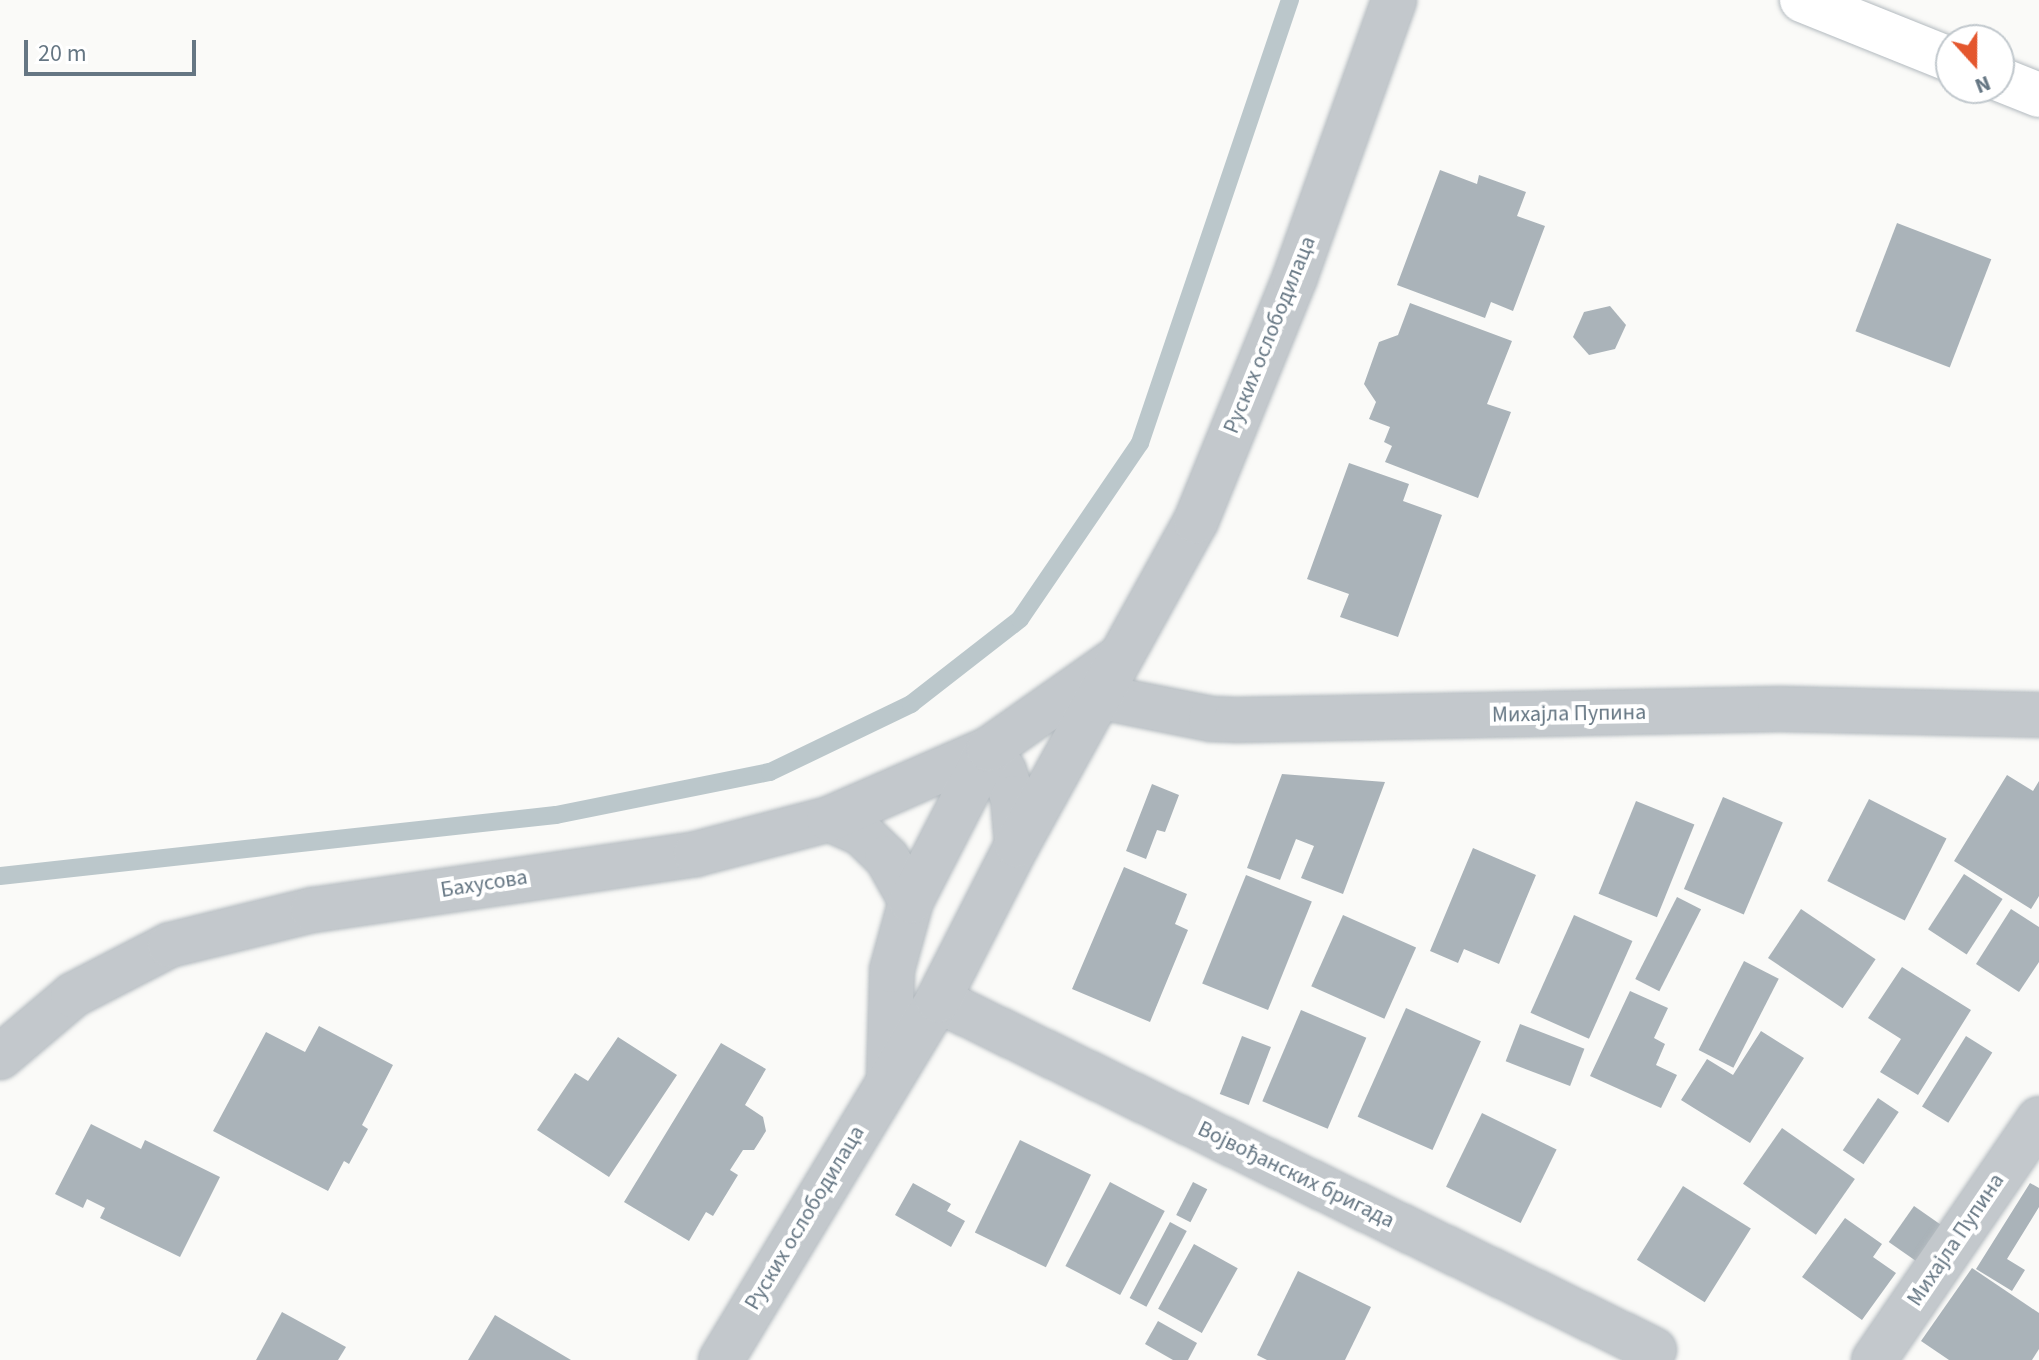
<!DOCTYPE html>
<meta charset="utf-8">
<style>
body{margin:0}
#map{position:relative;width:2039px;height:1360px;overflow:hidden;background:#fafaf8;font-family:"Source Sans 3",sans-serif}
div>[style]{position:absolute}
.stream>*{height:18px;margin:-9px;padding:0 9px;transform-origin:9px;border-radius:9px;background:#bbc7cb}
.building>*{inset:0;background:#aab3b9;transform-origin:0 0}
.roads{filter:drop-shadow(0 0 2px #b3babf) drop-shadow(0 0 2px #b3babf)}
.street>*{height:44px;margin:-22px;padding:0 22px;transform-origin:22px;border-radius:22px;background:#c3c8cc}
.secondary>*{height:44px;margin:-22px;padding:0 22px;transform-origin:22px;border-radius:22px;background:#fff}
span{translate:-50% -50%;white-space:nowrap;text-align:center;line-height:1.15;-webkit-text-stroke:8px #fff;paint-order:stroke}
.street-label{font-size:22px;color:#657683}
.north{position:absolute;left:1935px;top:24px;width:80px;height:80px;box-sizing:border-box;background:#fff;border:2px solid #c1c8cd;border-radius:50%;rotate:159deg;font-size:22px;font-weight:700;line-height:32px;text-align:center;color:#657683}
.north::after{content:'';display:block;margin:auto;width:28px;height:36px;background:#e4572e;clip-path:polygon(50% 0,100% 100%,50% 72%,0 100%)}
.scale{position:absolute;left:24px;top:40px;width:172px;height:36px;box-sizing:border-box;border:4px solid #657683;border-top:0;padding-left:10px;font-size:24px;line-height:28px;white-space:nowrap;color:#657683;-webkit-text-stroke:6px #fff;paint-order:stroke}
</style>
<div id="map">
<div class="stream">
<div style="left:0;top:876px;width:559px;rotate:-6.26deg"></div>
<div style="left:556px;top:815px;width:218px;rotate:-11.4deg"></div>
<div style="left:770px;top:772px;width:157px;rotate:-25.7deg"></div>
<div style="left:911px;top:704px;width:138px;rotate:-37.9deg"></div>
<div style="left:1020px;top:619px;width:213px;rotate:-55.7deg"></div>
<div style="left:1140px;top:443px;width:468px;rotate:-71.3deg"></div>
</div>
<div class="building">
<div style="clip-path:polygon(1440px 170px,1477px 184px,1479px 175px,1526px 192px,1517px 216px,1545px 226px,1513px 311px,1491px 302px,1485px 318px,1397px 285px)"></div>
<div style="left:1897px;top:223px;width:101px;height:116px;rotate:21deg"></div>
<div style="clip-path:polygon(1410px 303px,1512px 341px,1487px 404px,1511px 412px,1478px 498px,1385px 462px,1392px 446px,1384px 442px,1390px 427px,1369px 419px,1376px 402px,1364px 384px,1379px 342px,1398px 335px)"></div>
<div style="clip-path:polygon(1610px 306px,1626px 325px,1615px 349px,1589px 355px,1573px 337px,1584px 312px)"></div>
<div style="clip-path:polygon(1349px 463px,1409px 484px,1403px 501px,1442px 515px,1398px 637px,1340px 617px,1349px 594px,1307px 579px)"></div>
<div style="clip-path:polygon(1282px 774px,1385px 782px,1343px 894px,1301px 878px,1314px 846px,1296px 839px,1280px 880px,1247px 868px)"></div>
<div style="clip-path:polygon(2007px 775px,2033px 791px,2039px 781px,2039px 896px,2031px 909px,1954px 861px)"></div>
<div style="clip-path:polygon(1152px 784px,1179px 795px,1165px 832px,1157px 830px,1146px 859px,1126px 851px)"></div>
<div style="left:1723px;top:797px;width:65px;height:100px;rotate:23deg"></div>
<div style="left:1869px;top:799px;width:87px;height:92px;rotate:27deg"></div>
<div style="left:1636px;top:801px;width:63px;height:100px;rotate:22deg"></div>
<div style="clip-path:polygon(1473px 848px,1536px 875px,1499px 964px,1464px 949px,1458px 963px,1430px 951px)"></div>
<div style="clip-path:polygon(1124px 867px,1187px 894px,1175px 924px,1188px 930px,1150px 1022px,1072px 989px)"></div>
<div style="left:1964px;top:874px;width:46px;height:66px;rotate:33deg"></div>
<div style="left:1246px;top:875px;width:71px;height:117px;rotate:22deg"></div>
<div style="left:1677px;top:897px;width:27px;height:92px;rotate:27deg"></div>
<div style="left:1801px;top:909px;width:90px;height:59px;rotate:34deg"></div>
<div style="clip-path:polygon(2011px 909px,2039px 927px,2039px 962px,2019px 992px,1976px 964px)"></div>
<div style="left:1343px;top:915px;width:80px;height:78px;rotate:24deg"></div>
<div style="left:1574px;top:915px;width:64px;height:107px;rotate:24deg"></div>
<div style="left:1744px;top:961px;width:39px;height:100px;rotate:27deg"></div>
<div style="clip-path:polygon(1902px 967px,1971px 1010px,1918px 1095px,1880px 1072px,1901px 1039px,1868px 1018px)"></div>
<div style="clip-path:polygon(1630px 991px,1668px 1008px,1654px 1038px,1665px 1044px,1656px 1065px,1677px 1075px,1661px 1108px,1590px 1076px)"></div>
<div style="left:1406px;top:1008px;width:82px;height:119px;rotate:24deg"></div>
<div style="left:1301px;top:1010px;width:71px;height:99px;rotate:23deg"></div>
<div style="left:1520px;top:1024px;width:69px;height:40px;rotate:21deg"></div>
<div style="clip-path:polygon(319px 1026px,393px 1065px,362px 1125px,368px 1129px,349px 1164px,344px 1161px,328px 1191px,213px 1131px,266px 1032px,305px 1052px)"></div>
<div style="clip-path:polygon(1761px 1031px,1804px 1058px,1750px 1143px,1681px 1100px,1707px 1059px,1733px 1075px)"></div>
<div style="left:1242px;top:1036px;width:31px;height:62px;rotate:21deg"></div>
<div style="left:1966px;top:1036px;width:31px;height:83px;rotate:32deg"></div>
<div style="clip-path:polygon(618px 1037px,677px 1075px,609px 1177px,537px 1130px,575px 1073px,588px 1081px)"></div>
<div style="clip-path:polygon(721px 1043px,766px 1069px,745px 1105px,763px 1117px,766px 1131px,754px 1150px,743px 1150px,730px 1170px,738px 1175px,713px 1216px,706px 1212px,689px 1241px,624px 1202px)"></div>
<div style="left:1878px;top:1098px;width:25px;height:63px;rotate:34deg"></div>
<div style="left:1482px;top:1113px;width:83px;height:82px;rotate:26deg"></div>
<div style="clip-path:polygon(91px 1124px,141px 1149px,145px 1140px,220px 1177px,180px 1257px,100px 1218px,105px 1208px,87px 1199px,83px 1208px,55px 1194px)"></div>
<div style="left:1782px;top:1128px;width:89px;height:68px;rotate:35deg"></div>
<div style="left:1020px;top:1140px;width:79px;height:103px;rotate:26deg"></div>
<div style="left:1110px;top:1182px;width:62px;height:95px;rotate:28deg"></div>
<div style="left:1193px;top:1182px;width:16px;height:37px;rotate:27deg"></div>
<div style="clip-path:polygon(913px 1183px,951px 1204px,947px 1211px,965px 1221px,951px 1247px,895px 1215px)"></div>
<div style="clip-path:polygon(2030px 1183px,2039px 1188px,2039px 1207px,2007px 1259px,2025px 1270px,2012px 1291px,1976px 1269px)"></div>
<div style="left:1683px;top:1186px;width:80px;height:87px;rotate:32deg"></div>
<div style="left:1914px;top:1206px;width:45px;height:44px;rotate:35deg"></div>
<div style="clip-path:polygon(1845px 1218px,1882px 1244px,1873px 1257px,1896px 1273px,1862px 1320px,1802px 1277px)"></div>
<div style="left:1170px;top:1222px;width:19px;height:86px;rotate:28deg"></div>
<div style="left:1194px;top:1244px;width:50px;height:74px;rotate:29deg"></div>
<div style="clip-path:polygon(1972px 1268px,2039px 1313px,2039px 1349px,2032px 1360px,1949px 1360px,1921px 1341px)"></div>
<div style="clip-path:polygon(1298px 1271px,1371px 1307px,1345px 1360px,1267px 1360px,1257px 1355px)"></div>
<div style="clip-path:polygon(282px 1312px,346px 1347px,338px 1360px,256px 1360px)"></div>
<div style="clip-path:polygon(495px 1315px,571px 1360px,468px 1360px)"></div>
<div style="clip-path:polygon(1158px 1321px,1197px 1343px,1188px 1360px,1173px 1360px,1145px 1344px)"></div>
</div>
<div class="roads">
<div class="street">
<div style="left:1101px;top:697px;width:112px;rotate:11.3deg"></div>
<div style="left:1211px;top:719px;width:25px;rotate:2deg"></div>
<div style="left:1236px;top:720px;width:544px;rotate:-1.16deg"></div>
<div style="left:1780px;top:709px;width:259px;rotate:1.3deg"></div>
<div style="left:829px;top:819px;width:35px;rotate:24deg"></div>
<div style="left:861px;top:833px;width:36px;rotate:44deg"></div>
<div style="left:887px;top:858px;width:49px;rotate:60.8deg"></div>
<div style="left:938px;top:1000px;width:797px;rotate:26.05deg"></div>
<div style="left:0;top:1057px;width:96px;rotate:-40.3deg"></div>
<div style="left:73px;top:995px;width:109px;rotate:-27.3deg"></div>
<div style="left:170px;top:945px;width:147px;rotate:-13.8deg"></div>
<div style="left:313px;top:910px;width:387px;rotate:-8.3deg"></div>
<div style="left:696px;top:854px;width:138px;rotate:-14.7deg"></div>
<div style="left:829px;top:819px;width:175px;rotate:-23.6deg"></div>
<div style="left:989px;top:749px;width:27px;rotate:56deg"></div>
<div style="left:1004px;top:771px;width:28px;rotate:72deg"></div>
<div style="left:1013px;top:798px;width:47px;rotate:85.1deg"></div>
<div style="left:889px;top:1074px;width:104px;rotate:-88.3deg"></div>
<div style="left:892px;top:970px;width:72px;rotate:-74.6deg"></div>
<div style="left:911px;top:901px;width:171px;rotate:-62.8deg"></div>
<div style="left:989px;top:749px;width:156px;rotate:-35.1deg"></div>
<div style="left:721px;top:1360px;width:420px;rotate:-58.9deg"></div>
<div style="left:938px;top:1000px;width:174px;rotate:-63deg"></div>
<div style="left:1017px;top:845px;width:370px;rotate:-61.1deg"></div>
<div style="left:1196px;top:521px;width:263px;rotate:-67.9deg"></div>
<div style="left:1295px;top:277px;width:294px;rotate:-70.3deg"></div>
<div style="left:1874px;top:1360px;width:292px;rotate:-55.6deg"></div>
</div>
<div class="secondary">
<div style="left:1802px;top:0;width:161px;rotate:21.9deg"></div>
<div style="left:1999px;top:79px;width:43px;rotate:21.8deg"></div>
</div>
</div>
<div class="street-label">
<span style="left:1270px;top:335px;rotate:-68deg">Руских ослободилаца</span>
<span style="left:1569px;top:714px;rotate:-1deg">Михајла Пупина</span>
<span style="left:484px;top:884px;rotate:-9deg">Бахусова</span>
<span style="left:1296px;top:1175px;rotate:26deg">Војвођанских бригада</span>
<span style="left:805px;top:1218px;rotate:-59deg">Руских ослободилаца</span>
<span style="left:1956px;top:1240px;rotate:-56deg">Михајла Пупина</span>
</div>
<div class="north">N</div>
<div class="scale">20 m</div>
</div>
